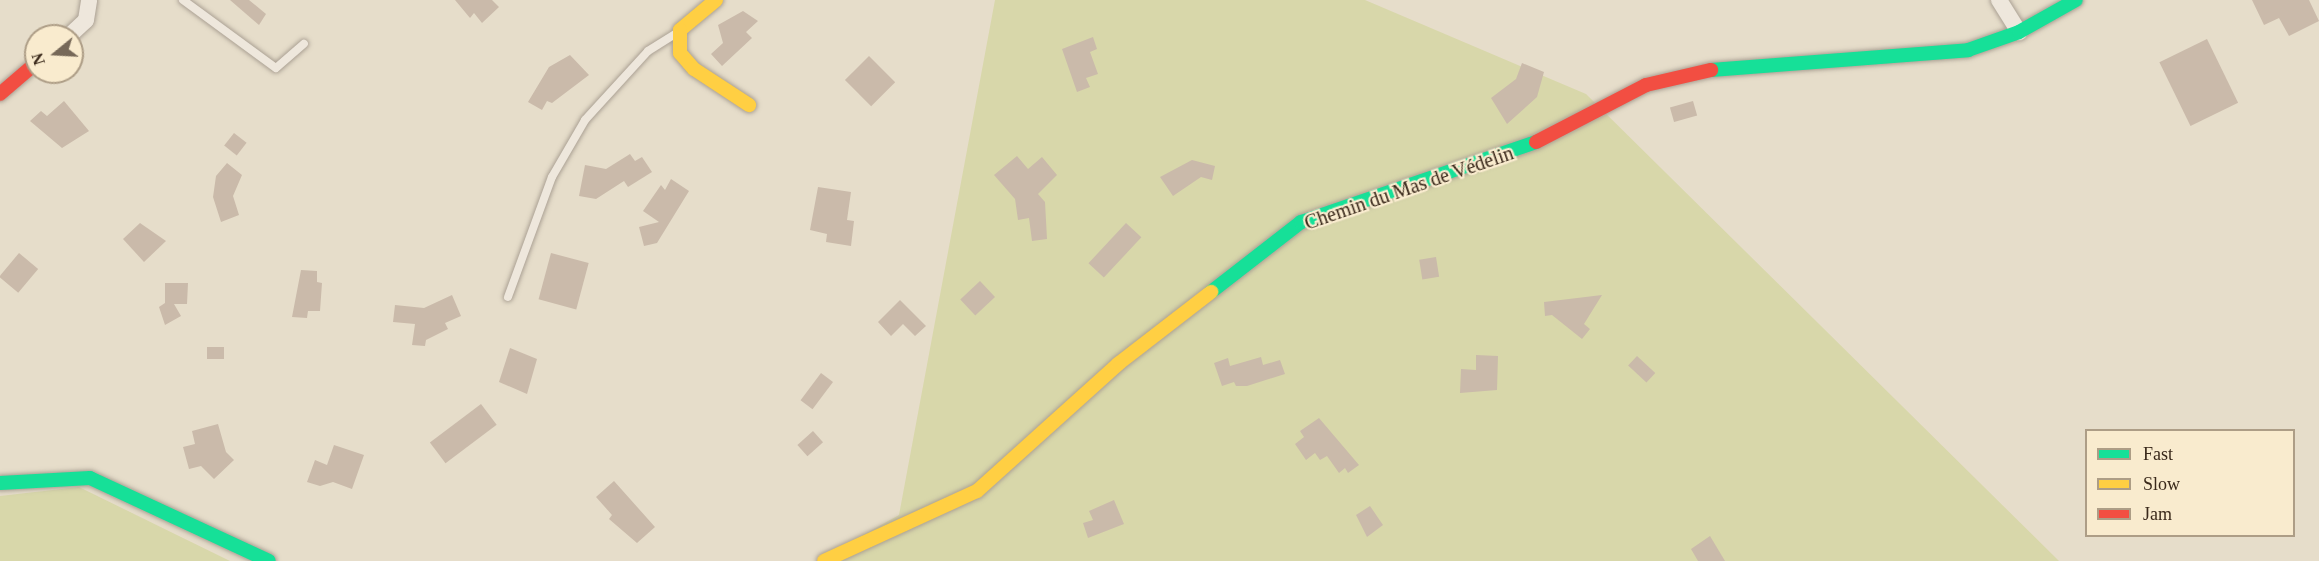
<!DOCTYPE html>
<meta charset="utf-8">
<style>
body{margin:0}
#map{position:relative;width:2319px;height:561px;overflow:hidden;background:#e6ddca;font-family:Georgia,serif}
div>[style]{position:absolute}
.green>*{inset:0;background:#d8d7aa}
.building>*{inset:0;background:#cabaaa;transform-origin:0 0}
.roads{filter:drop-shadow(0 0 2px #aba194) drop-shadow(0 0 2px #aba194)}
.lane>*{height:8px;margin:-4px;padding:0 4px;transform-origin:4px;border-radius:4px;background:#eee7dc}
.street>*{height:16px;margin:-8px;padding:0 8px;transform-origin:8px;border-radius:8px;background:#eee7dc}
.fast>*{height:14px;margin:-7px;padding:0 7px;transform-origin:7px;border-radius:7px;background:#16e098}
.slow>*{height:14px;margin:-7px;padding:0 7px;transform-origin:7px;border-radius:7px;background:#ffcf43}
.jam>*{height:14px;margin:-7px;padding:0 7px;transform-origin:7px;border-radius:7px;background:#f24e42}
span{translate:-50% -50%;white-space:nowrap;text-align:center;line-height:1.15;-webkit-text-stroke:4.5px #f9ebce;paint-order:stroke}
.street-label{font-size:20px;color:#3a291b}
.legend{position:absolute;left:2085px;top:429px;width:210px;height:108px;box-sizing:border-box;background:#f9ebce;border:2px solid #ad9d86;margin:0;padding:8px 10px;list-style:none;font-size:18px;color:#3a291b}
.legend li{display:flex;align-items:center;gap:12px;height:30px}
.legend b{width:30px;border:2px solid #ad9d86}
.north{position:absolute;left:24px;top:24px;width:60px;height:60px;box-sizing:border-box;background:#f9ebce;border:2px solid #ad9d86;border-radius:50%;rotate:252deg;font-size:16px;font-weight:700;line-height:24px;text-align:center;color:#3a291b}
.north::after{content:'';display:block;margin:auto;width:21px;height:27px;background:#766858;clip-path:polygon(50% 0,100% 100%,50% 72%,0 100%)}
</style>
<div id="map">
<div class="green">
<div style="clip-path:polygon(995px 0,1365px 0,1586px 94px,2059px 561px,816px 561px,899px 515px)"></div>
<div style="clip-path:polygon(79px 487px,230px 561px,0 561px,0 496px)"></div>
</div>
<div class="building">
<div style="clip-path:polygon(230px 0,249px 0,266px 14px,259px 25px)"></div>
<div style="clip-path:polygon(455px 0,492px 0,499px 7px,482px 23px,474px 13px,470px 18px)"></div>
<div style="clip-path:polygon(2252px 0,2309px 0,2319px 21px,2289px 36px,2279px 18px,2264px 25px)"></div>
<div style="clip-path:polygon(743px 11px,758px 21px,746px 32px,752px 38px,722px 66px,711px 54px,723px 43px,718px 25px)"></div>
<div style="clip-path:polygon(1093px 37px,1097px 49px,1090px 52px,1098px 74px,1086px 78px,1090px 87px,1077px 92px,1062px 49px)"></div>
<div style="left:2207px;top:39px;width:71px;height:53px;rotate:64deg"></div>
<div style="clip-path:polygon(570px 55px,589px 75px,552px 103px,547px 101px,542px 110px,528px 102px,549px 67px)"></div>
<div style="left:869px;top:56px;width:37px;height:34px;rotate:45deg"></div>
<div style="clip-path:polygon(1522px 63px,1544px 72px,1537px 97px,1507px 124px,1491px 98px,1516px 79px)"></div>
<div style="clip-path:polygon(64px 101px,89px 131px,62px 148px,30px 121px,41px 111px,47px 116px)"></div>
<div style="left:1693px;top:101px;width:15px;height:24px;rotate:74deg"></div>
<div style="left:234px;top:133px;width:16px;height:16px;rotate:38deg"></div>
<div style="clip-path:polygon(630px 154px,635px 161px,642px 157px,652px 172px,628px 187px,624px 181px,596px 199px,579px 196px,585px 165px,606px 169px)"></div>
<div style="clip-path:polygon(1017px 156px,1028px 169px,1042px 157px,1057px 175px,1038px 194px,1045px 202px,1047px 239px,1032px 241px,1029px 218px,1018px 220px,1015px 199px,994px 175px)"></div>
<div style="clip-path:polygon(1192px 160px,1215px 166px,1212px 180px,1201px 177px,1173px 196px,1160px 177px)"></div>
<div style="clip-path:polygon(227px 163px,242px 175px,233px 196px,239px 215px,221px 222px,213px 197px,216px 176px)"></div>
<div style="clip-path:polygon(671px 179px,689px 191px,657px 243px,644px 246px,639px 227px,659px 222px,643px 211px,661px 185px,665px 190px)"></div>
<div style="clip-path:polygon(818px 187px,851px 192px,847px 220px,854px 221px,851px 246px,826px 242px,827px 234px,810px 230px)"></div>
<div style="clip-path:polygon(140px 223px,166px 241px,144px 262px,123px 239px)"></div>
<div style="left:1126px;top:223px;width:21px;height:55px;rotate:43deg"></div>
<div style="left:19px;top:253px;width:25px;height:31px;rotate:40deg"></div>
<div style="left:551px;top:253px;width:39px;height:48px;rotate:15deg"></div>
<div style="left:1436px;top:257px;width:20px;height:17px;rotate:81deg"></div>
<div style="clip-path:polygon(301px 270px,317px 271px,317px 282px,322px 283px,320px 311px,308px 311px,307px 318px,292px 317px)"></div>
<div style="left:980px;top:281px;width:22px;height:27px;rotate:47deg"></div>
<div style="clip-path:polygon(165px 283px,188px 283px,187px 304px,174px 304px,181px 316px,165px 325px,159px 307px,165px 303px)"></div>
<div style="clip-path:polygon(452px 295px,461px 316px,445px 323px,448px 329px,426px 340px,425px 346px,412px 345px,415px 324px,393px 322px,395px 305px,424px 308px)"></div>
<div style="clip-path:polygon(1602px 295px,1584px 324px,1590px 329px,1582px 339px,1552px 315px,1545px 316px,1544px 302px)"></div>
<div style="clip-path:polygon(900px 300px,926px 326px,915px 336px,903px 324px,891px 336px,878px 322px)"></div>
<div style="left:207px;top:347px;width:17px;height:12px"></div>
<div style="clip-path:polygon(510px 348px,537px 359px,527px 394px,499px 382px)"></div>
<div style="clip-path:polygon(1476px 355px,1498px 356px,1497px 390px,1460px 393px,1461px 369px,1476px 370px)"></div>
<div style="left:1637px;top:356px;width:25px;height:13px;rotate:43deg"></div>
<div style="clip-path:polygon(1261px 357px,1263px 365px,1280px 360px,1285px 374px,1247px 386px,1236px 386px,1234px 382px,1222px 386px,1214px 363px,1228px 358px,1230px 366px)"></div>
<div style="left:821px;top:373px;width:15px;height:34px;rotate:37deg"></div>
<div style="left:481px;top:404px;width:26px;height:64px;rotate:53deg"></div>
<div style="clip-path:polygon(1319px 418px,1359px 465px,1348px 473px,1345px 468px,1339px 473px,1327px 456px,1320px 460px,1315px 453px,1306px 460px,1295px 444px,1304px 437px,1300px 431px)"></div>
<div style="clip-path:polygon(218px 424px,226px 452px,234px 460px,214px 479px,201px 466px,189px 469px,183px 447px,195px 444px,192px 431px)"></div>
<div style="left:813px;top:431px;width:15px;height:21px;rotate:48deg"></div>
<div style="clip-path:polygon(334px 445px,364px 455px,352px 489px,333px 482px,320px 486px,307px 482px,315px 460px,327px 465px)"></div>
<div style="clip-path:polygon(614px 481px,655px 527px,637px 543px,609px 519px,612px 515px,596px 497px)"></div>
<div style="clip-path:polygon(1114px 500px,1124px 524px,1088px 538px,1083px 523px,1093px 520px,1089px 511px)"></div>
<div style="clip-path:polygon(1370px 506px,1383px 525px,1367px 537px,1356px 515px)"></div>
<div style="clip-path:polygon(1710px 536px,1725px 561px,1698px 561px,1691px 549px)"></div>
</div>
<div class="roads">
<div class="lane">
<div style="left:183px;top:0;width:115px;rotate:36.2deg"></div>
<div style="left:276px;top:68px;width:37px;rotate:-41deg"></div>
<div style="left:508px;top:297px;width:128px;rotate:-69.9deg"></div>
<div style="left:552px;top:177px;width:66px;rotate:-59.9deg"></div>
<div style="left:585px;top:120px;width:93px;rotate:-47.6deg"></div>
<div style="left:648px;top:51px;width:36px;rotate:-32deg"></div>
</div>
<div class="street">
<div style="left:1999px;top:0;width:38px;rotate:58deg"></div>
<div style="left:69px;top:36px;width:23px;rotate:-43deg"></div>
<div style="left:86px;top:20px;width:20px;rotate:-81deg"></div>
</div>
<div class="fast">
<div style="left:1711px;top:70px;width:258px;rotate:-4.4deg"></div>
<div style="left:1968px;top:50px;width:54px;rotate:-19.4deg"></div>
<div style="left:2019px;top:32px;width:65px;rotate:-29.3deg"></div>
<div style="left:1211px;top:292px;width:114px;rotate:-37.9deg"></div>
<div style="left:1301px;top:222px;width:248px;rotate:-18.8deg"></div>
<div style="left:0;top:483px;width:90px;rotate:-3.2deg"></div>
<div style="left:90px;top:478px;width:197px;rotate:24.9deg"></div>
</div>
<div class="slow">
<div style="left:716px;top:0;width:47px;rotate:140.2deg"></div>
<div style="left:680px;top:30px;width:23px;rotate:90deg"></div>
<div style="left:680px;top:53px;width:21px;rotate:49deg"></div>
<div style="left:694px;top:69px;width:66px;rotate:33.2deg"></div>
<div style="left:824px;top:561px;width:168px;rotate:-24.6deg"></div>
<div style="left:977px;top:491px;width:190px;rotate:-42deg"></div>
<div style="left:1118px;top:364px;width:118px;rotate:-37.7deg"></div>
</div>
<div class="jam">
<div style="left:0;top:94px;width:48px;rotate:-40.7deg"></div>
<div style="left:1536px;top:142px;width:124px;rotate:-27.4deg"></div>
<div style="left:1646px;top:85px;width:67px;rotate:-13deg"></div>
</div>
</div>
<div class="street-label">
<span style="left:1409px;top:188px;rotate:-19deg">Chemin du Mas de Védelin</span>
</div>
<ul class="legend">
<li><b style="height:8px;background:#16e098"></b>Fast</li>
<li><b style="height:8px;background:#ffcf43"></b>Slow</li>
<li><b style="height:8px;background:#f24e42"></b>Jam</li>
</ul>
<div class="north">N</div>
</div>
